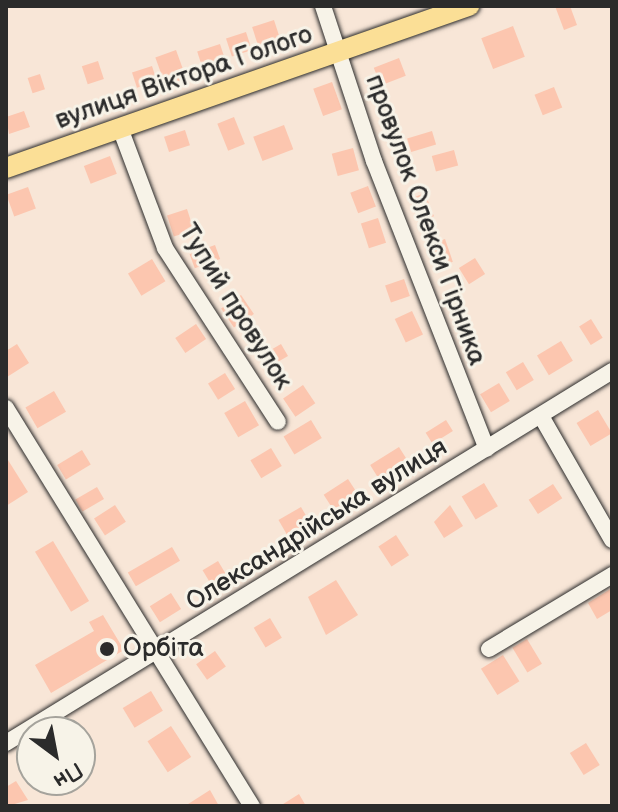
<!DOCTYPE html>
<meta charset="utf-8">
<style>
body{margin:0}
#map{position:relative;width:618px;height:812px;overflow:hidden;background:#f8e6d7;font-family:"Balsamiq Sans",sans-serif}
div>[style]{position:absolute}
.building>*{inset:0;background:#fcc6af;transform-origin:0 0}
.roads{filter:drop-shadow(0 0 2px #2b2b2b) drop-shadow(0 0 2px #2b2b2b)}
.minor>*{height:16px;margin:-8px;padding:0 8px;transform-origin:8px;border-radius:8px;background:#f7f3e8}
.major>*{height:20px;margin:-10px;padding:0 10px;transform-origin:10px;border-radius:10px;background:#fbdf96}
.dots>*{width:22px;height:22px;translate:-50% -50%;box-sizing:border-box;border:4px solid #f7f3e8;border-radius:50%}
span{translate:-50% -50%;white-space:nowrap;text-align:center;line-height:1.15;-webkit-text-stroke:6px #f7f3e8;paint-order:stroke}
.street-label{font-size:26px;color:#2b2b2b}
.poi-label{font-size:26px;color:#2b2b2b}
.left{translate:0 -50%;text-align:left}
.frame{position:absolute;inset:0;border:8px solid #2b2b2b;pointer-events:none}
.north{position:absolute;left:16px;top:716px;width:80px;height:80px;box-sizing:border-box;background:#f7f3e8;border:2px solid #a5a39c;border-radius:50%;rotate:148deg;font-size:22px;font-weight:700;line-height:32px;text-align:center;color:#2b2b2b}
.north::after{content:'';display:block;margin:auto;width:28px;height:36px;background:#2b2b2b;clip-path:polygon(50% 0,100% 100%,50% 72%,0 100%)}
</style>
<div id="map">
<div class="building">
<div style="clip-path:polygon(555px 6px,570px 6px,577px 25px,564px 30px)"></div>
<div style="left:274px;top:20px;width:22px;height:23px;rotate:72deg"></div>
<div style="left:513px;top:26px;width:33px;height:34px;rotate:69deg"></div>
<div style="left:246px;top:32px;width:19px;height:21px;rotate:72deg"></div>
<div style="left:220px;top:44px;width:19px;height:24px;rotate:72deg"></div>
<div style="left:176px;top:50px;width:30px;height:22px;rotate:70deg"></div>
<div style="left:399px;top:58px;width:19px;height:27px;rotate:69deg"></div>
<div style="left:98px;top:61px;width:19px;height:17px;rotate:72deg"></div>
<div style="left:152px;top:66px;width:16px;height:21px;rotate:72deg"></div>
<div style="left:40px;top:74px;width:16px;height:13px;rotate:72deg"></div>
<div style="left:332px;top:82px;width:29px;height:20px;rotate:70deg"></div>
<div style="left:554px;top:87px;width:22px;height:21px;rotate:68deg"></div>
<div style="clip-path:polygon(24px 111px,30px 127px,9px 134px,6px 117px)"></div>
<div style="left:234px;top:117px;width:29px;height:18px;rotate:68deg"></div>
<div style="left:284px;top:125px;width:26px;height:33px;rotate:69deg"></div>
<div style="left:185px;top:130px;width:16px;height:22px;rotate:72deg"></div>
<div style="left:432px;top:131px;width:14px;height:26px;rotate:73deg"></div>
<div style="left:353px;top:148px;width:23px;height:22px;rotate:75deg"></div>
<div style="left:454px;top:150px;width:16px;height:23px;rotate:75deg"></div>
<div style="left:110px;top:156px;width:19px;height:28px;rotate:69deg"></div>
<div style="left:368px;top:186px;width:22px;height:19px;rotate:69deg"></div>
<div style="left:28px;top:187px;width:23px;height:23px;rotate:70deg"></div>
<div style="left:425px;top:193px;width:25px;height:17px;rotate:69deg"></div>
<div style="left:187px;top:209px;width:22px;height:21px;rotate:72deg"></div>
<div style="left:378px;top:218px;width:26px;height:18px;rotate:72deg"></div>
<div style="left:445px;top:239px;width:24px;height:18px;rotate:71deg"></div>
<div style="left:215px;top:245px;width:15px;height:27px;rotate:70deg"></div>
<div style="left:475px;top:258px;width:19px;height:19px;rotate:58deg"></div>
<div style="left:152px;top:259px;width:26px;height:28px;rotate:59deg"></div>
<div style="left:404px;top:279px;width:18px;height:20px;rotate:71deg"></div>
<div style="left:241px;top:295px;width:23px;height:24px;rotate:56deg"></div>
<div style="left:412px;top:311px;width:26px;height:19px;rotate:65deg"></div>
<div style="left:591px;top:319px;width:22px;height:14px;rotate:58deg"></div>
<div style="left:196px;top:324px;width:18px;height:25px;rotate:56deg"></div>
<div style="left:561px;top:341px;width:23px;height:28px;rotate:59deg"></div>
<div style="clip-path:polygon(17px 344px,29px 363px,7px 377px,6px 351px)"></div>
<div style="left:281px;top:344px;width:14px;height:23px;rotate:60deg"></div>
<div style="left:523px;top:362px;width:21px;height:20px;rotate:59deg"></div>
<div style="left:225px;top:373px;width:19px;height:20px;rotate:58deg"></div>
<div style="left:499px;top:383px;width:21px;height:22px;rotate:59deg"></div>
<div style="left:303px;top:385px;width:22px;height:24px;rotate:56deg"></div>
<div style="left:54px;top:391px;width:24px;height:33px;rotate:60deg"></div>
<div style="left:245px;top:401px;width:28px;height:24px;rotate:60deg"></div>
<div style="left:598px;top:410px;width:27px;height:25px;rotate:59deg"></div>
<div style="left:311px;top:420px;width:21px;height:32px;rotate:59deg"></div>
<div style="left:446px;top:420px;width:13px;height:24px;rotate:58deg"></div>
<div style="left:399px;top:447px;width:19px;height:34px;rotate:58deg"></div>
<div style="left:271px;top:448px;width:21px;height:24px;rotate:59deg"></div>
<div style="left:82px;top:450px;width:17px;height:29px;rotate:59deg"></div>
<div style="clip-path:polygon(8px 460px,28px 492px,6px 506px,6px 461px)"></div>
<div style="left:348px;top:479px;width:20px;height:29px;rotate:57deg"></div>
<div style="left:484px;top:483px;width:27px;height:26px;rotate:59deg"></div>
<div style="left:553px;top:484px;width:17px;height:29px;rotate:57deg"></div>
<div style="left:97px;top:487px;width:14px;height:25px;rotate:60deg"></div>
<div style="left:115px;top:505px;width:20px;height:25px;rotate:57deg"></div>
<div style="clip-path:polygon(450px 505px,463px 526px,444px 538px,434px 522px)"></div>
<div style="left:301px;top:507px;width:20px;height:26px;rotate:60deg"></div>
<div style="left:396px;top:535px;width:24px;height:21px;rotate:57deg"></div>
<div style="left:53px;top:541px;width:70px;height:21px;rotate:59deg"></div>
<div style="left:172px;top:547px;width:16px;height:51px;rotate:60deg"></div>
<div style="left:218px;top:561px;width:21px;height:18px;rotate:59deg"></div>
<div style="clip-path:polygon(336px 580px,358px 615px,326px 635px,308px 597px)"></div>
<div style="clip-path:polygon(612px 588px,612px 610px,597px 619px,588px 603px)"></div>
<div style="left:171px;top:593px;width:19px;height:25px;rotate:58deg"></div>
<div style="clip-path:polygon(103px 615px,124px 650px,51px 693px,35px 665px,94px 631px,89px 622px)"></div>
<div style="left:270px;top:618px;width:23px;height:19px;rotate:59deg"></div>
<div style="left:527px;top:639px;width:29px;height:17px;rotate:59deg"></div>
<div style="left:215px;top:651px;width:19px;height:23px;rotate:55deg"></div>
<div style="left:503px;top:655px;width:31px;height:26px;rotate:58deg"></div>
<div style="left:151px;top:691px;width:23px;height:33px;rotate:59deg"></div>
<div style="left:171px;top:726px;width:37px;height:28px;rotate:57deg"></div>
<div style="left:586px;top:743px;width:26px;height:19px;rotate:58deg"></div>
<div style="clip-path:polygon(16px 781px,28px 800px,8px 806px,6px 787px)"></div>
<div style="clip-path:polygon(210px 790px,219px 806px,185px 806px)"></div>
<div style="clip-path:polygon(299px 794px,306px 806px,280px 806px)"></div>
</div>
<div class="roads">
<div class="minor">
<div style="left:323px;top:6px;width:163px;rotate:71.8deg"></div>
<div style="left:374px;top:161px;width:309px;rotate:68.6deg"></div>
<div style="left:120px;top:128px;width:128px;rotate:69.4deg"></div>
<div style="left:165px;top:248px;width:207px;rotate:57deg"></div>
<div style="left:6px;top:408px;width:468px;rotate:58.3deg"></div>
<div style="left:541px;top:416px;width:143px;rotate:60.2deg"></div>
<div style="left:489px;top:649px;width:144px;rotate:-31deg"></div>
<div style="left:6px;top:743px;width:711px;rotate:-31.54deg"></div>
</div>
<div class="major">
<div style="left:6px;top:168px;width:491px;rotate:-19.3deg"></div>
</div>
</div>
<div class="dots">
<div style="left:107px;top:649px;background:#2b2b2b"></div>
</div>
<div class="street-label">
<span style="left:184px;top:78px;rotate:-19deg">вулиця Віктора Голого</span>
<span style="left:425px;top:220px;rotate:70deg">провулок Олекси Гірника</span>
<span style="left:235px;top:307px;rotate:58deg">Тупий провулок</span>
<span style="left:317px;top:525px;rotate:-32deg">Олександрійська вулиця</span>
</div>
<div class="poi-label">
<span class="left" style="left:123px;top:649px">Орбіта</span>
</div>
<div class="frame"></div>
<div class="north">Пн</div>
</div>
